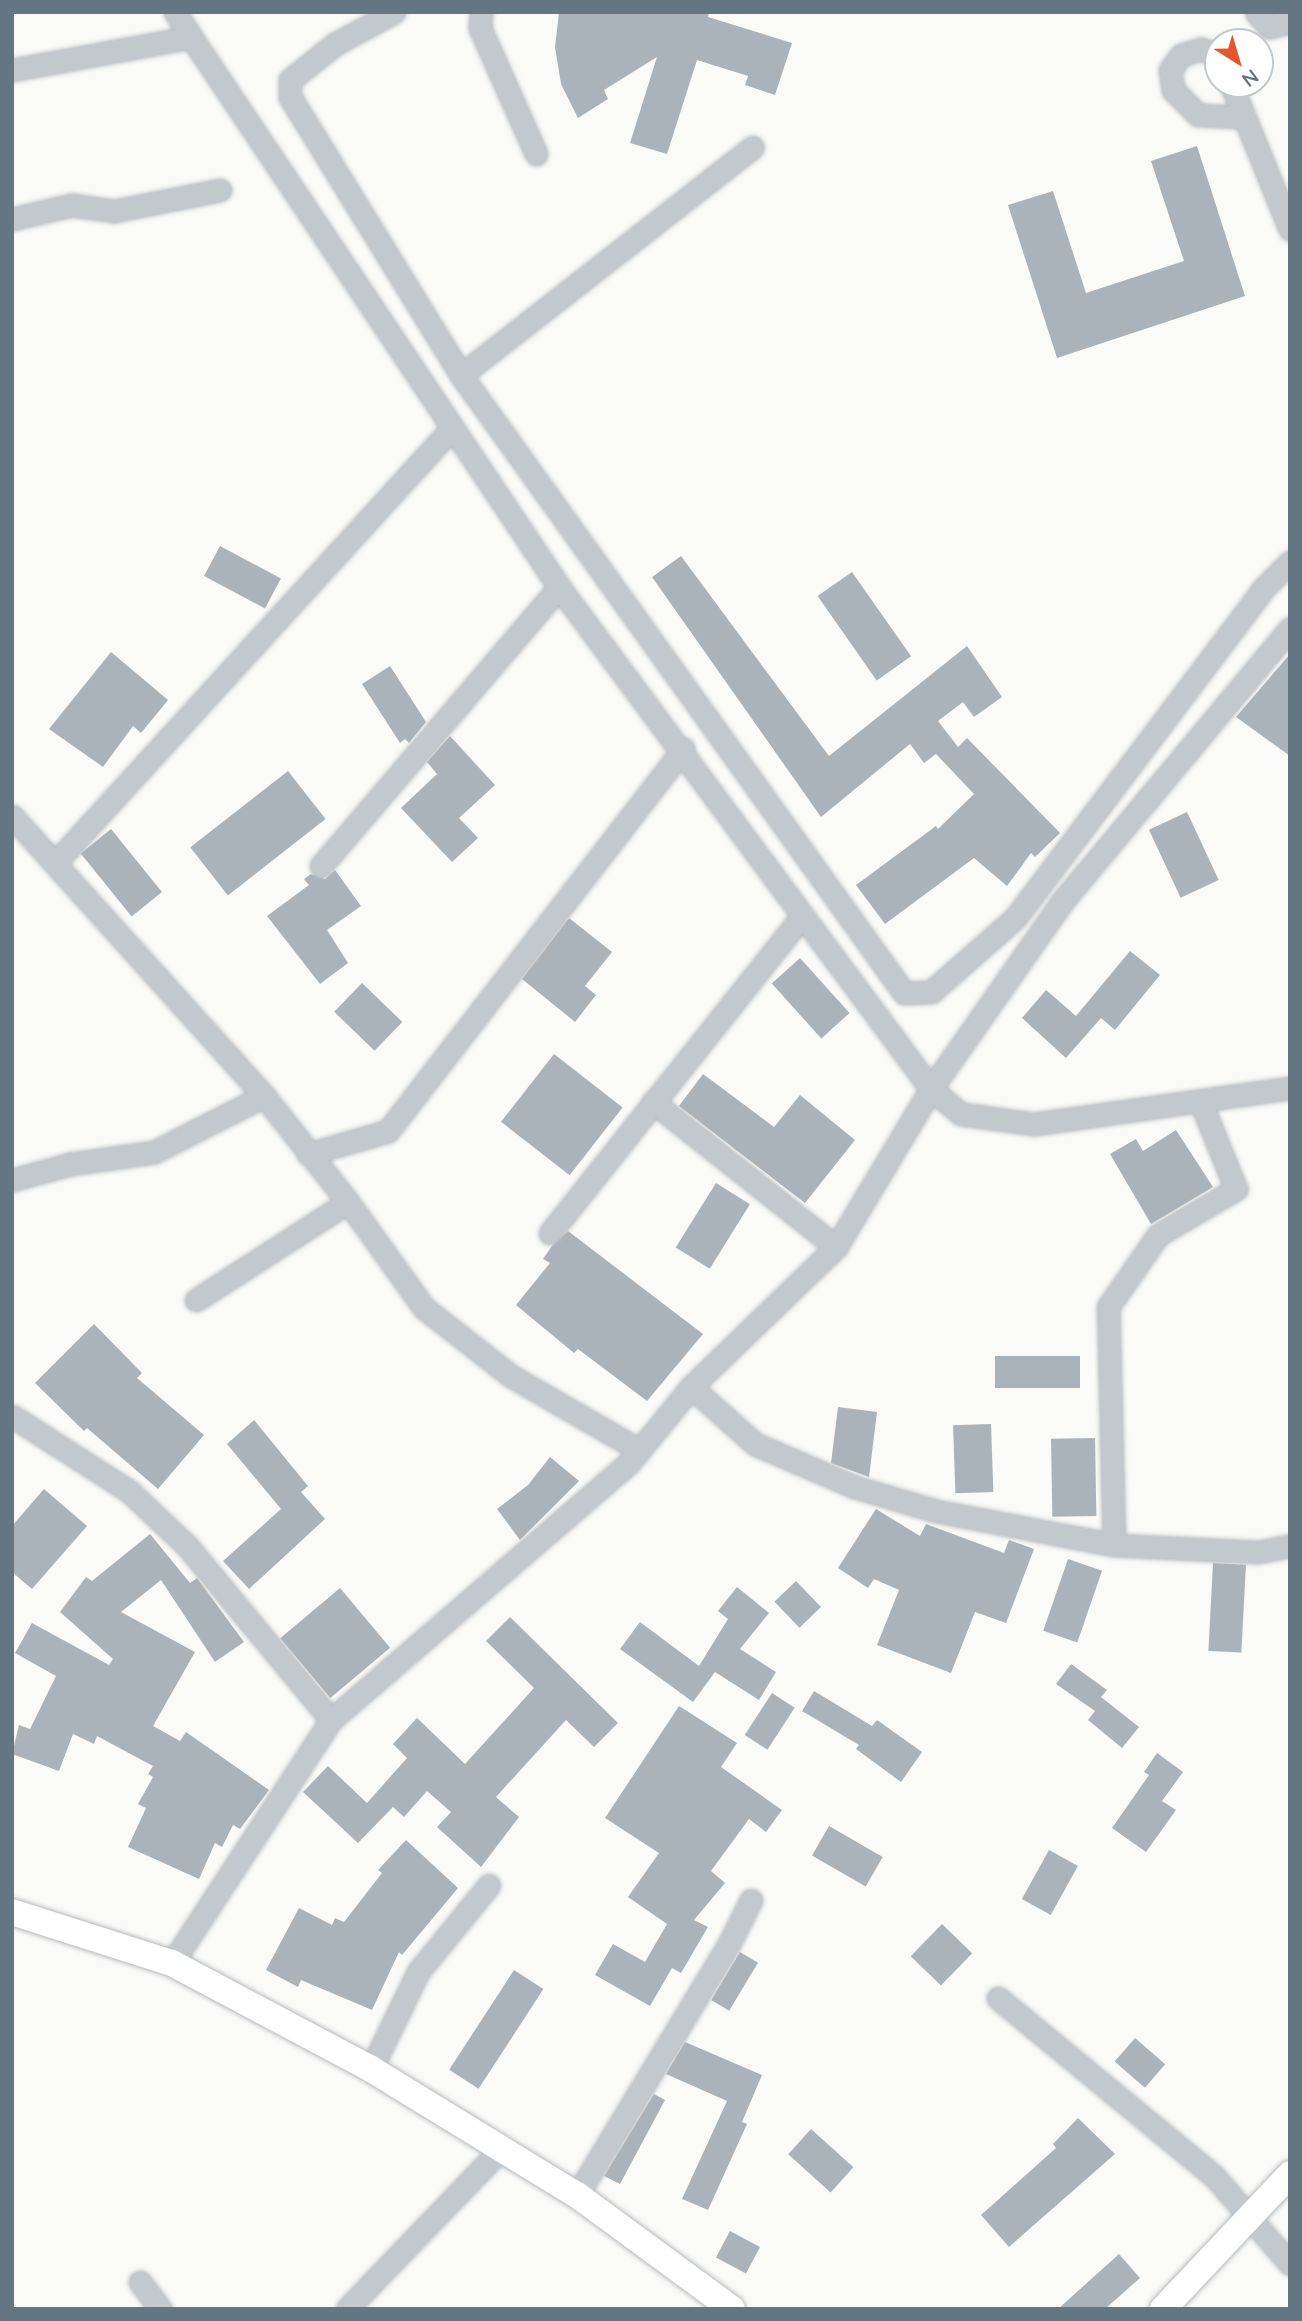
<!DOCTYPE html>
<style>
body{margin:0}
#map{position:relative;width:1302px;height:2321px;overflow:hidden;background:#fafaf8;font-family:Lato,sans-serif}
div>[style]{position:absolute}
.building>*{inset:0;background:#aab3b9;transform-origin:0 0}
.roads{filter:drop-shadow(0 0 2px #b5babe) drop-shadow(0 0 2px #b5babe)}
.minor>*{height:21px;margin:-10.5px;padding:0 10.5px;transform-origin:10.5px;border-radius:10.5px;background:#c3c8cc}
.major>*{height:26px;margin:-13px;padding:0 13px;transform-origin:13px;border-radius:13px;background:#fff}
span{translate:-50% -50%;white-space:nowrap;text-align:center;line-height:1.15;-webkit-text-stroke:7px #fff;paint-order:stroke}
.frame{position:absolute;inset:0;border:14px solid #657683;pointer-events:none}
.north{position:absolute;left:1204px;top:28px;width:70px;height:70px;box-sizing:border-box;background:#fff;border:2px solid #c1c8cd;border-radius:50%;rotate:143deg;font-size:19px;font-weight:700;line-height:28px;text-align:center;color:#657683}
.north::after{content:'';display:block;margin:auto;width:24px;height:32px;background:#e4572e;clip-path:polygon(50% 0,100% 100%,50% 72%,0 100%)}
</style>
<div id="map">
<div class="building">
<div style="clip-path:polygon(559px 12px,709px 12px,708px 17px,792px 43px,775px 95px,745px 85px,748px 76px,697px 60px,667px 154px,630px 143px,657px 57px,604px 90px,608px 99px,578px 118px,561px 84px,555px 47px)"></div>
<div style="clip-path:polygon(1197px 146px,1245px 296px,1057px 358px,1008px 205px,1053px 191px,1086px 293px,1184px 261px,1151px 161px)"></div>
<div style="left:220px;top:546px;width:69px;height:34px;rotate:28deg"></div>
<div style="clip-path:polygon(681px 556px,829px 756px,967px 646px,1002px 697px,974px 717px,963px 702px,938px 721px,958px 747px,967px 738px,1060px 833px,1035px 857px,1031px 853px,1007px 886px,974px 858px,885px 924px,856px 885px,936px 826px,938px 829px,974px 794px,936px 754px,924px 763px,910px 744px,821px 817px,652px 577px)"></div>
<div style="left:852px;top:572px;width:103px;height:42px;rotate:55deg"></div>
<div style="clip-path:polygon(111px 652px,168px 700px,141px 733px,133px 726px,103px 767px,49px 729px)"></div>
<div style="clip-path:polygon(1290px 654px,1290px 756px,1236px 717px)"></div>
<div style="clip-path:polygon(390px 666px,426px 722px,409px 743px,405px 739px,400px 743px,362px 684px)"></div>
<div style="clip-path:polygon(450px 736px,495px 785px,459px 818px,478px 838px,452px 862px,401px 808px,437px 774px,427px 762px)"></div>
<div style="left:288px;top:771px;width:61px;height:124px;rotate:52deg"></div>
<div style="left:1187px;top:812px;width:75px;height:42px;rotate:65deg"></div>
<div style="left:111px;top:829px;width:81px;height:39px;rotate:51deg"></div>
<div style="clip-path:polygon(335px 870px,361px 906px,327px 930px,348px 963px,320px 984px,267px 916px,309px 885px,304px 879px,311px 874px,325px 879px)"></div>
<div style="clip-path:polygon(569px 918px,612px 952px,585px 986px,596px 995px,575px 1022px,522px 979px)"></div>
<div style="clip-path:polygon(1130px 951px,1160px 975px,1115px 1030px,1101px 1018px,1066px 1058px,1022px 1018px,1046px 990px,1076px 1016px)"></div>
<div style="left:800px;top:958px;width:74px;height:38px;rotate:48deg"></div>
<div style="left:362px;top:983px;width:56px;height:40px;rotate:44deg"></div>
<div style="left:554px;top:1054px;width:87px;height:86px;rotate:38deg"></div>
<div style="clip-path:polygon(703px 1074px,774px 1127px,800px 1095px,855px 1140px,805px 1203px,679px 1106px)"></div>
<div style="clip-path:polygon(1176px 1130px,1213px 1187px,1151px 1224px,1110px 1154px,1136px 1139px,1143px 1151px)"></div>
<div style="left:716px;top:1183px;width:40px;height:76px;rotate:32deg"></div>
<div style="clip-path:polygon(568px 1231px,703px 1334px,647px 1401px,578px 1349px,574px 1353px,516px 1305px,550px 1263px,543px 1259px,552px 1246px)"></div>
<div style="clip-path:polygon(94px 1324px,142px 1373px,137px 1378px,204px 1435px,158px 1489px,87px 1428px,84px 1431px,35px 1383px)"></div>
<div style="left:995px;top:1356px;width:85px;height:32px"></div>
<div style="clip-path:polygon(838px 1407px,877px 1412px,869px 1477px,831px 1463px)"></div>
<div style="clip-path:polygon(254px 1420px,308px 1486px,301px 1492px,325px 1519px,249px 1589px,223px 1561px,281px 1509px,227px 1444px)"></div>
<div style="left:991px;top:1424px;width:68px;height:38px;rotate:88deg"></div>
<div style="left:1095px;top:1438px;width:78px;height:44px;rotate:89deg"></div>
<div style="clip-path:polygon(550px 1457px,579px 1481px,520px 1540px,497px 1509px,528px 1485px)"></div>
<div style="clip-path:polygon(44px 1489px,87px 1526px,32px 1589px,12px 1572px,12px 1526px)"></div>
<div style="clip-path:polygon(876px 1509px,920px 1536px,926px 1524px,1004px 1553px,1009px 1540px,1034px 1549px,1006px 1623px,975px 1612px,951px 1673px,877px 1645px,899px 1590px,874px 1579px,868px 1588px,838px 1568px)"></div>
<div style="clip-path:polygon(150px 1534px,190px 1583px,197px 1578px,244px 1642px,215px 1662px,161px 1580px,121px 1612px,195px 1652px,153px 1726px,180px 1741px,186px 1732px,269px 1790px,240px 1829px,233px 1825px,222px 1847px,215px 1843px,199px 1879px,128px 1847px,146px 1808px,138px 1804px,153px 1777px,148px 1774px,153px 1766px,97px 1736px,94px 1744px,73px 1734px,59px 1771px,12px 1754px,19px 1725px,30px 1729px,56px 1676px,15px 1653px,32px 1623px,109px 1665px,113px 1659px,60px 1612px,86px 1577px,92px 1581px)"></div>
<div style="left:1068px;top:1559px;width:36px;height:76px;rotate:19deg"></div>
<div style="left:1213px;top:1563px;width:33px;height:88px;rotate:3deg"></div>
<div style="left:796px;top:1581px;width:36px;height:30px;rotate:46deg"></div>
<div style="clip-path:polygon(737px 1587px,769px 1613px,740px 1649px,776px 1672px,759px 1700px,715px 1672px,693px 1702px,620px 1649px,640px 1622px,699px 1666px,728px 1619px,718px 1611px)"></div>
<div style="left:340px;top:1588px;width:78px;height:78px;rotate:50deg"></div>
<div style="clip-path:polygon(510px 1617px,618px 1723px,594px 1747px,566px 1720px,496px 1797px,519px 1817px,481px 1867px,437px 1827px,451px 1812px,427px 1791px,404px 1817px,393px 1807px,358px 1843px,303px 1792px,328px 1766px,367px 1803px,407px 1758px,393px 1744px,417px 1718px,465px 1764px,534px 1688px,486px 1641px)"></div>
<div style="clip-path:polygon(1071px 1664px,1107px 1690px,1101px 1697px,1139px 1727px,1122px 1748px,1088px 1720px,1095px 1711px,1056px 1684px)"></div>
<div style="clip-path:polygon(814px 1691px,872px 1726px,877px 1720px,922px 1752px,901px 1782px,856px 1749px,859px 1745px,802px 1711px)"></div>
<div style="left:772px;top:1693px;width:27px;height:50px;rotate:33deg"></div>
<div style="clip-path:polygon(679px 1706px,737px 1743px,721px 1767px,782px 1810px,766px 1832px,749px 1819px,711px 1871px,725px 1883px,694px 1920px,708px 1927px,681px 1973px,672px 1968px,650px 2006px,595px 1975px,613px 1944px,645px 1962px,667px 1924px,628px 1897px,659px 1853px,605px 1818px)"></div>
<div style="clip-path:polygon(1157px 1753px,1183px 1772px,1162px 1801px,1176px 1810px,1146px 1852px,1112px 1828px,1149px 1775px,1144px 1772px)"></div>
<div style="left:829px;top:1826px;width:62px;height:34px;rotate:30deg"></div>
<div style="clip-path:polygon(406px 1840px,458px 1888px,402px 1955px,399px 1952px,372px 2010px,301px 1980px,298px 1987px,266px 1970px,299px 1908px,332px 1925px,335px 1918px,344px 1922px,382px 1873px,378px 1870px)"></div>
<div style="left:1049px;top:1850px;width:33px;height:56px;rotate:29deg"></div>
<div style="left:942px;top:1924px;width:42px;height:45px;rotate:44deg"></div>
<div style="left:740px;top:1952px;width:21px;height:56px;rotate:31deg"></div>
<div style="left:514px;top:1970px;width:35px;height:119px;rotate:33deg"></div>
<div style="left:1135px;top:2038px;width:40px;height:31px;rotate:41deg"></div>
<div style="clip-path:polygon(685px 2042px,762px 2075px,742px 2122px,747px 2124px,708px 2210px,682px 2199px,727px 2101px,666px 2074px)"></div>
<div style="clip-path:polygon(654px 2094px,665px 2100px,620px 2184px,604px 2176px)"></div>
<div style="clip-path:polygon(1078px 2118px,1115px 2154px,1009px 2247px,981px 2215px,1056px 2148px,1053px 2144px)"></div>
<div style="left:811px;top:2129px;width:57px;height:34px;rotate:42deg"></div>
<div style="left:730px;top:2231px;width:34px;height:30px;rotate:28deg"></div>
<div style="clip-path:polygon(1119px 2254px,1140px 2278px,1105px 2309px,1058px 2309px)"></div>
</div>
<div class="roads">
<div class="minor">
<div style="left:175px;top:12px;width:30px;rotate:57deg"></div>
<div style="left:394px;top:12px;width:67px;rotate:151.5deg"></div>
<div style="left:335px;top:44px;width:58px;rotate:141.3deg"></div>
<div style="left:290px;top:80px;width:17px;rotate:90deg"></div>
<div style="left:290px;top:97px;width:326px;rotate:58.4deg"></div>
<div style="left:461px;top:375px;width:760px;rotate:54.37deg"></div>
<div style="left:904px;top:993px;width:27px;rotate:-2deg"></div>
<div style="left:931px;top:992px;width:113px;rotate:-41.4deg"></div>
<div style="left:1016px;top:917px;width:409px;rotate:-53deg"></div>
<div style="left:1262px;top:590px;width:40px;rotate:-45deg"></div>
<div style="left:481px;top:12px;width:16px;rotate:94deg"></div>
<div style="left:480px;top:28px;width:138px;rotate:66deg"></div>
<div style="left:1256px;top:12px;width:20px;rotate:49deg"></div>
<div style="left:1269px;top:27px;width:22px;rotate:-13deg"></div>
<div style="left:1218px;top:61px;width:9px;rotate:-122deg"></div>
<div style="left:1213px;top:53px;width:13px;rotate:-162deg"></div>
<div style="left:1201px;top:49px;width:21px;rotate:163deg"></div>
<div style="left:1181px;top:55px;width:19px;rotate:126deg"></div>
<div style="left:1170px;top:70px;width:20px;rotate:81deg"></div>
<div style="left:1173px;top:90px;width:35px;rotate:45deg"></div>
<div style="left:1198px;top:115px;width:43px;rotate:2.7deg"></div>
<div style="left:12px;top:70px;width:182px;rotate:-10.4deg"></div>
<div style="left:191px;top:37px;width:662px;rotate:56.21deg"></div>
<div style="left:559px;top:587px;width:625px;rotate:53.46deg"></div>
<div style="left:931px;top:1089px;width:39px;rotate:40deg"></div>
<div style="left:961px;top:1114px;width:74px;rotate:7.8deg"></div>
<div style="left:1034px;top:1124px;width:259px;rotate:-8deg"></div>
<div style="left:1231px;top:84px;width:157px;rotate:67.9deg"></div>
<div style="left:12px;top:219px;width:61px;rotate:-13.3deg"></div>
<div style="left:71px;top:205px;width:43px;rotate:7.9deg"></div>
<div style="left:114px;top:211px;width:108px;rotate:-11.2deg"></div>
<div style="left:461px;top:375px;width:370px;rotate:-38deg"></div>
<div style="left:12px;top:816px;width:377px;rotate:48deg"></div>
<div style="left:264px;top:1096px;width:135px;rotate:51.6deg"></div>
<div style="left:348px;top:1202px;width:130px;rotate:54.4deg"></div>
<div style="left:424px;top:1308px;width:110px;rotate:38deg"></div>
<div style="left:511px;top:1376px;width:148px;rotate:30deg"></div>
<div style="left:56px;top:862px;width:588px;rotate:-47.62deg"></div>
<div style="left:321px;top:866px;width:367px;rotate:-49.5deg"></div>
<div style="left:653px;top:1102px;width:233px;rotate:38.4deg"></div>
<div style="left:308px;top:1154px;width:83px;rotate:-16deg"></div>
<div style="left:388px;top:1131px;width:483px;rotate:-52.3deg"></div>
<div style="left:12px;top:1180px;width:60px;rotate:-15.4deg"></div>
<div style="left:70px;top:1164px;width:85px;rotate:-8.1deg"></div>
<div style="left:154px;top:1152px;width:123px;rotate:-27deg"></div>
<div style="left:550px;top:1233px;width:404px;rotate:-51.5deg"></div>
<div style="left:196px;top:1300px;width:181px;rotate:-32.8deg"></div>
<div style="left:691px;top:1387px;width:86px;rotate:41.7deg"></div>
<div style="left:755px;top:1444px;width:109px;rotate:23.3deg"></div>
<div style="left:855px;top:1487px;width:84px;rotate:16.5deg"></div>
<div style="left:936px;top:1511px;width:181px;rotate:10.8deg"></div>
<div style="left:1114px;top:1545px;width:144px;rotate:2.8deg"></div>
<div style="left:1258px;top:1552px;width:33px;rotate:-11deg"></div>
<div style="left:12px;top:1416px;width:139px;rotate:32.7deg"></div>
<div style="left:129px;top:1491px;width:81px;rotate:43.5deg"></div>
<div style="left:188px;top:1547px;width:224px;rotate:50.4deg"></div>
<div style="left:1114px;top:1545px;width:238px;rotate:-91.4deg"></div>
<div style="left:1108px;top:1307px;width:88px;rotate:-55.2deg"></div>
<div style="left:1158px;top:1235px;width:91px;rotate:-30.5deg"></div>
<div style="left:1236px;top:1189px;width:93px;rotate:-112.1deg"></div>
<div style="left:172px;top:1963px;width:290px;rotate:-56.8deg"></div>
<div style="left:331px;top:1720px;width:394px;rotate:-40.8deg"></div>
<div style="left:629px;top:1463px;width:98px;rotate:-50.8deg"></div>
<div style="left:691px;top:1387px;width:202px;rotate:-44deg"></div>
<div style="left:836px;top:1247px;width:184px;rotate:-59deg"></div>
<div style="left:931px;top:1089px;width:228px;rotate:-55deg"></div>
<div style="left:1062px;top:902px;width:356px;rotate:-50.2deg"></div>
<div style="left:998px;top:1998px;width:280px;rotate:39.5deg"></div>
<div style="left:1214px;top:2176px;width:116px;rotate:49.2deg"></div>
<div style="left:371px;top:2069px;width:108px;rotate:-64.1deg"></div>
<div style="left:418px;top:1972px;width:112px;rotate:-50.8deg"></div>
<div style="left:577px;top:2195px;width:293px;rotate:-58.8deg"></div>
<div style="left:729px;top:1944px;width:49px;rotate:-63.4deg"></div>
<div style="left:140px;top:2282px;width:34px;rotate:53deg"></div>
<div style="left:347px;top:2309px;width:221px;rotate:-46.1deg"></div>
</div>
<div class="major">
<div style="left:12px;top:1912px;width:168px;rotate:17.7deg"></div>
<div style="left:172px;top:1963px;width:225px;rotate:28deg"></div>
<div style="left:371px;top:2069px;width:241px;rotate:31.5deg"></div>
<div style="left:577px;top:2195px;width:192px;rotate:36.3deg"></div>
<div style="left:1163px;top:2309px;width:185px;rotate:-46.7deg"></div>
</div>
</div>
<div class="frame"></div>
<div class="north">N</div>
</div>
